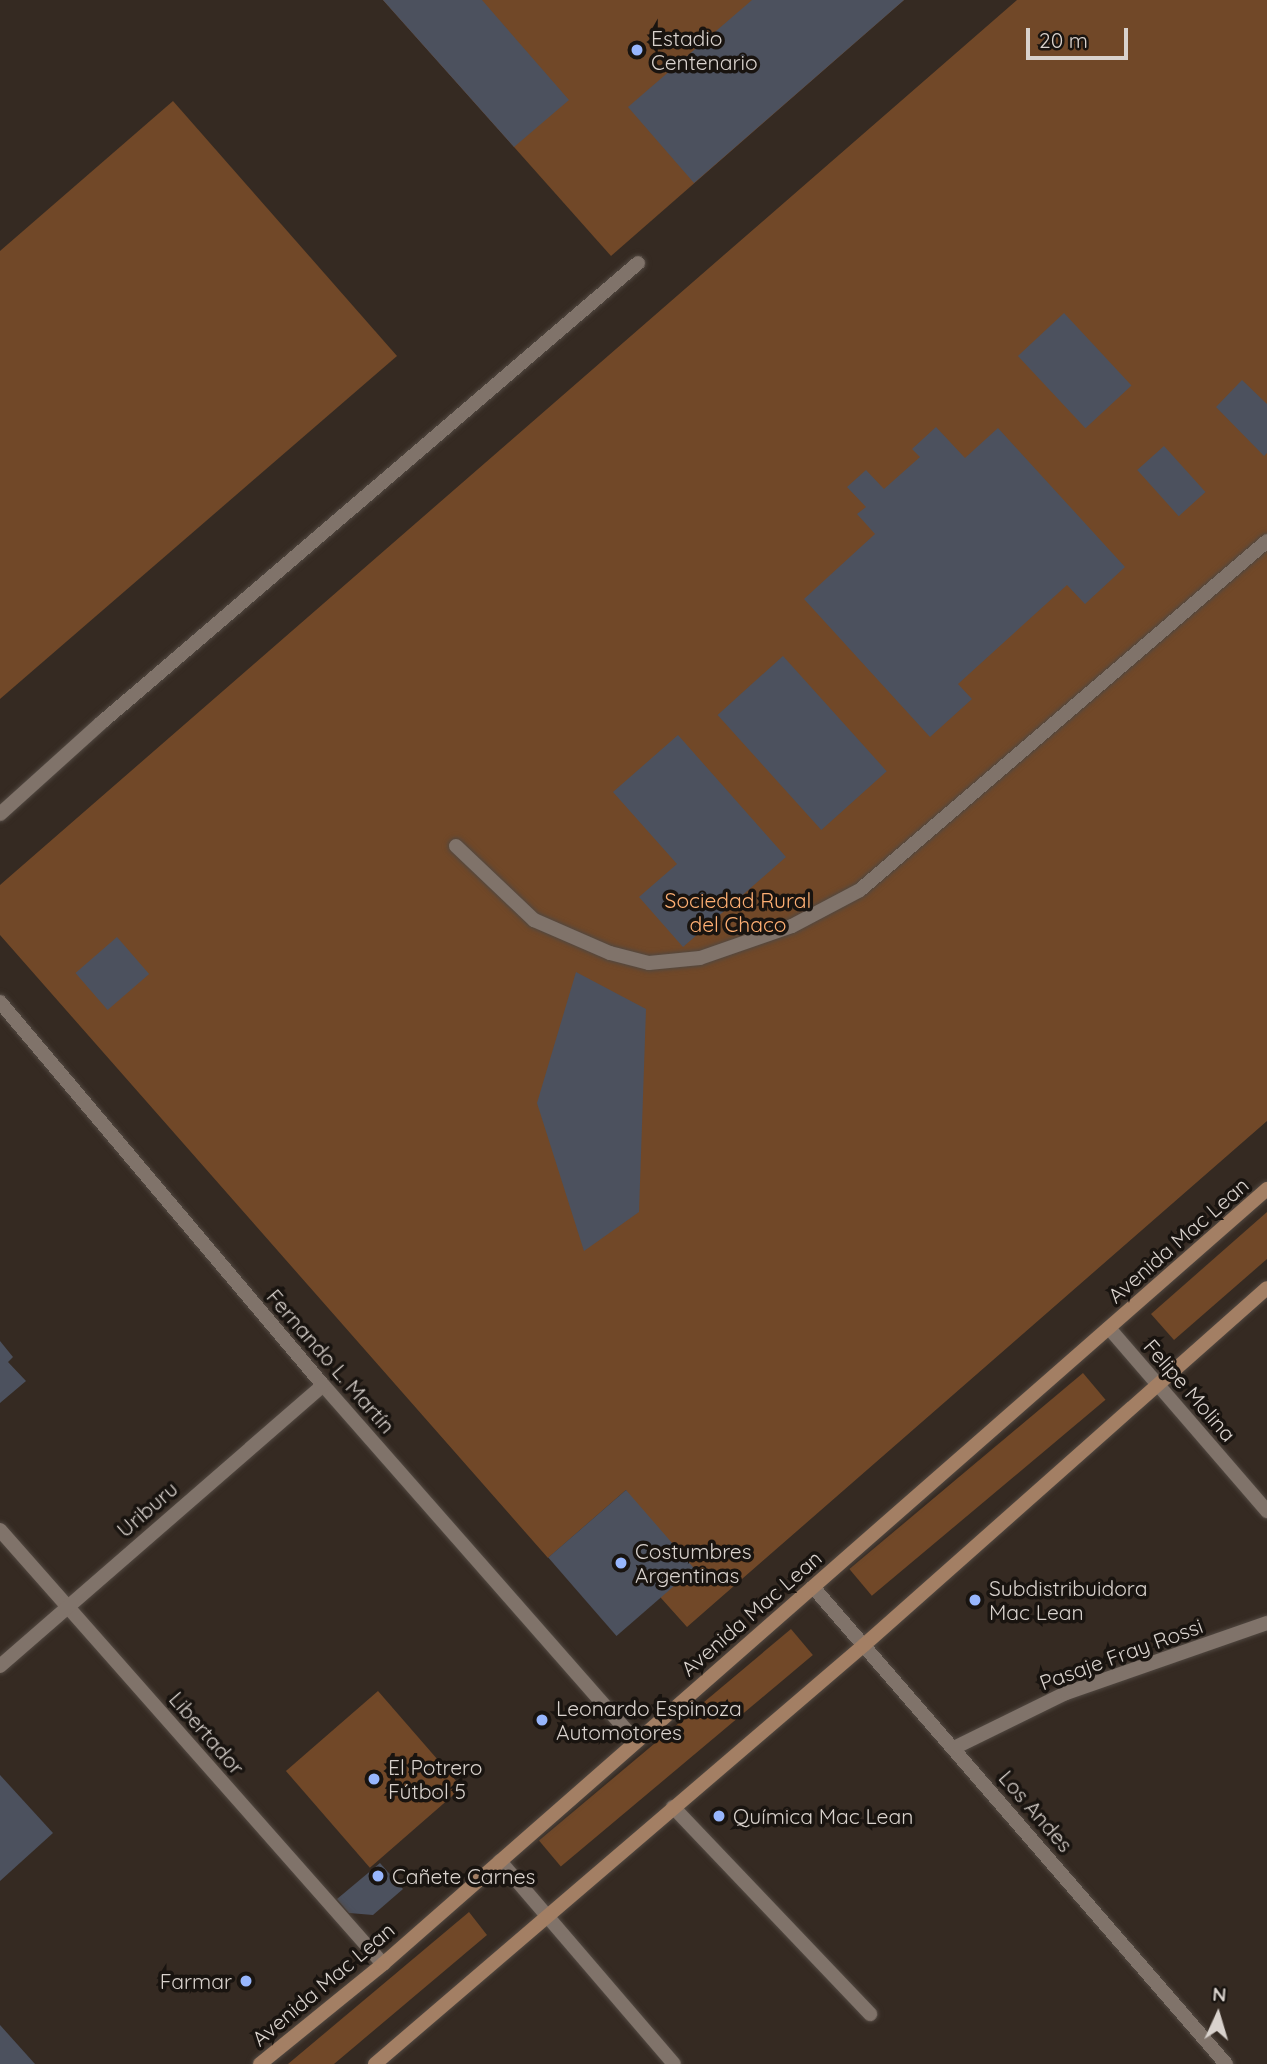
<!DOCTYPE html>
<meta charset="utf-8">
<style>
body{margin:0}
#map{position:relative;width:1267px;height:2064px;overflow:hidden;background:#352a22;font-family:Quicksand,sans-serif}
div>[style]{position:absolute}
.green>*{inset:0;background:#714828;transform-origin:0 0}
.building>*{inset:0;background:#4c515e;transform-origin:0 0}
.roads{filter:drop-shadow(0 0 2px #514841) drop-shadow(0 0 2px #514841)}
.lane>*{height:14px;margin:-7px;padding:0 7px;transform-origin:7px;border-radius:7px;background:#80736a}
.street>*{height:14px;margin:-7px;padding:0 7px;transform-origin:7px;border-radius:7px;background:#80736a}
.secondary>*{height:14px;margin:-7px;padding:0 7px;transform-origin:7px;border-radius:7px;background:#a37f64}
.dots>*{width:19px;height:19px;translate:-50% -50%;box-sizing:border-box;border:4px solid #191410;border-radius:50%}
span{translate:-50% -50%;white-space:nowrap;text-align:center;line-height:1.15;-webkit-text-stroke:7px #191410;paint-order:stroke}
.poi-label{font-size:21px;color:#d9d2cd}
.left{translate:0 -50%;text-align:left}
.right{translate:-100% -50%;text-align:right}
.park-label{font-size:21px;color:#feaf73}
.street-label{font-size:21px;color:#d9d2cd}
.north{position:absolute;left:1183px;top:1980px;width:70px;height:70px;-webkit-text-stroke:5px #191410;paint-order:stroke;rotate:4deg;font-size:19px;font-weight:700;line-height:28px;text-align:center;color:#d9d2cd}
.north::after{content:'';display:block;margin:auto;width:24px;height:32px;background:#d9d2cd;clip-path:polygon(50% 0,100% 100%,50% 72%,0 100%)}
.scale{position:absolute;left:1026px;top:28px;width:102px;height:32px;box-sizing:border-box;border:4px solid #d9d2cd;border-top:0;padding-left:9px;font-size:21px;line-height:24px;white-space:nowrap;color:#d9d2cd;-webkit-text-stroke:5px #191410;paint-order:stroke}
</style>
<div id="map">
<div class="green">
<div style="clip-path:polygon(383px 0,904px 0,611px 256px)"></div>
<div style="clip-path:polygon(1017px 0,1267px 0,1267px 1121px,687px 1627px,661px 1598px,626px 1490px,548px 1558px,0 935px,0 885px)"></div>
<div style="clip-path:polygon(173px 101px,397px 356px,0 699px,0 251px)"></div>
<div style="clip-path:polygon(1267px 1212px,1267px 1259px,1174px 1340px,1151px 1314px)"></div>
<div style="left:1083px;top:1373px;width:35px;height:305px;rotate:50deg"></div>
<div style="left:791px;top:1629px;width:34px;height:329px;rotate:50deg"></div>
<div style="left:378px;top:1691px;width:128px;height:122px;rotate:49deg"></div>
<div style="clip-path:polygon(469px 1912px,487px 1935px,334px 2064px,288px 2064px)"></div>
</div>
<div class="building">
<div style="clip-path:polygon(383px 0,482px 0,569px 100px,514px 147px)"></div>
<div style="clip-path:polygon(752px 0,904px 0,694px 183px,628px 107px)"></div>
<div style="left:1064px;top:313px;width:99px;height:63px;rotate:47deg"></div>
<div style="clip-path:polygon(1242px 380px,1267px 404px,1267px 453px,1264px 456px,1216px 407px)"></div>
<div style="clip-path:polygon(936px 427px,965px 458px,998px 428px,1125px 567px,1085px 604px,1067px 585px,958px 684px,972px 699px,930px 737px,804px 599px,875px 534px,857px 514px,866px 507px,847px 487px,866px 470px,884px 489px,920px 457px,912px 449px)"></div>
<div style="left:1164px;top:446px;width:62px;height:36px;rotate:48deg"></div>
<div style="left:783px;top:656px;width:155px;height:88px;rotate:48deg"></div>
<div style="clip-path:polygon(678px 735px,786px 857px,683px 947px,639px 897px,677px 864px,613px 792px)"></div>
<div style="left:117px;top:937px;width:49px;height:55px;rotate:49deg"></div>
<div style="clip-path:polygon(576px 972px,646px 1009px,639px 1212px,584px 1251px,537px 1103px)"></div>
<div style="clip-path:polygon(0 1341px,13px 1357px,8px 1362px,26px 1381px,0 1403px)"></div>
<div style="left:626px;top:1490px;width:104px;height:103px;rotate:49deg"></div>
<div style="clip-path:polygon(0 1775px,53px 1833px,0 1881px)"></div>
<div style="clip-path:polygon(380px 1863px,403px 1889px,373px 1915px,349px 1913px,337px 1899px)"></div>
<div style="clip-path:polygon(0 2025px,35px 2064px,0 2064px)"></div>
</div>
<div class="roads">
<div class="lane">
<div style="left:0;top:814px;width:136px;rotate:-42deg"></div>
<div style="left:101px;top:723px;width:707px;rotate:-40.58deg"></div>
<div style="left:456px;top:846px;width:108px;rotate:43.5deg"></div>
<div style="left:534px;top:920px;width:83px;rotate:23.5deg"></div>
<div style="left:610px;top:953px;width:40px;rotate:14.4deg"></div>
<div style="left:649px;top:963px;width:51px;rotate:-5.6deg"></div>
<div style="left:700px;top:958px;width:97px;rotate:-19.2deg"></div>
<div style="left:792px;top:926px;width:77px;rotate:-27.9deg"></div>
<div style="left:860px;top:890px;width:536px;rotate:-40.61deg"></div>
<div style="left:954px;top:1748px;width:125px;rotate:-26.2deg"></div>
<div style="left:1066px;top:1693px;width:213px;rotate:-19.2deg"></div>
<div style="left:673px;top:1807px;width:286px;rotate:46.4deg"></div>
</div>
<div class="street">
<div style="left:0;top:1002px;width:501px;rotate:49.86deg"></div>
<div style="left:323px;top:1385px;width:474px;rotate:48.7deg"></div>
<div style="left:1109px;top:1328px;width:242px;rotate:49.2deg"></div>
<div style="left:0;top:1530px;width:579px;rotate:48.57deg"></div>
<div style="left:813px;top:1587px;width:631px;rotate:49.11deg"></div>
<div style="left:0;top:1666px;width:428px;rotate:-41deg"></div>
<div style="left:500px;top:1861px;width:267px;rotate:49.4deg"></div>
</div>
<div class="secondary">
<div style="left:260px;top:2064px;width:159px;rotate:-39.1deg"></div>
<div style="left:383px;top:1964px;width:1176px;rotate:-41.24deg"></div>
<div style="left:375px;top:2064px;width:644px;rotate:-40.59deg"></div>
<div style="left:864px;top:1645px;width:538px;rotate:-41.54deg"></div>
</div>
</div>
<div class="dots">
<div style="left:637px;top:50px;background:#97b6fd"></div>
<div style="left:621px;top:1563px;background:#97b6fd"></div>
<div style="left:975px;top:1600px;background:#97b6fd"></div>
<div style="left:542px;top:1720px;background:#97b6fd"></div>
<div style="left:374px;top:1779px;background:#97b6fd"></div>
<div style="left:719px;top:1816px;background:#97b6fd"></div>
<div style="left:378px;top:1876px;background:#97b6fd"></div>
<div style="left:246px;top:1981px;background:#97b6fd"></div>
</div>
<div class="poi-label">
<span class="left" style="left:651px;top:50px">Estadio<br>Centenario</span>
<span class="left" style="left:635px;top:1563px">Costumbres<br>Argentinas</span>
<span class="left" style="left:989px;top:1600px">Subdistribuidora<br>Mac Lean</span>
<span class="left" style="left:556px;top:1720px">Leonardo Espinoza<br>Automotores</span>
<span class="left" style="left:388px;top:1779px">El Potrero<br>Fútbol 5</span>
<span class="left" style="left:733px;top:1816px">Química Mac Lean</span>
<span class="left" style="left:392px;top:1876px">Cañete Carnes</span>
<span class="right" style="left:232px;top:1981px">Farmar</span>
</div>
<div class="park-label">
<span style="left:738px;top:912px">Sociedad Rural<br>del Chaco</span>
</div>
<div class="street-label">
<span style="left:1178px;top:1240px;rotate:-41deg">Avenida Mac Lean</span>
<span style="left:331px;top:1361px;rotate:49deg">Fernando L. Martín</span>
<span style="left:1190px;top:1390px;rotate:49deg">Felipe Molina</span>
<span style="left:147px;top:1509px;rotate:-41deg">Uriburu</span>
<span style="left:751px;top:1613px;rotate:-41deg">Avenida Mac Lean</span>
<span style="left:1121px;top:1654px;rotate:-20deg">Pasaje Fray Rossi</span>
<span style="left:207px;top:1733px;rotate:49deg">Libertador</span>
<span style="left:1036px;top:1811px;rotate:49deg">Los Andes</span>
<span style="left:323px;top:1984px;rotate:-40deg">Avenida Mac Lean</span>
</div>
<div class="north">N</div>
<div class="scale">20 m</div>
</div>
